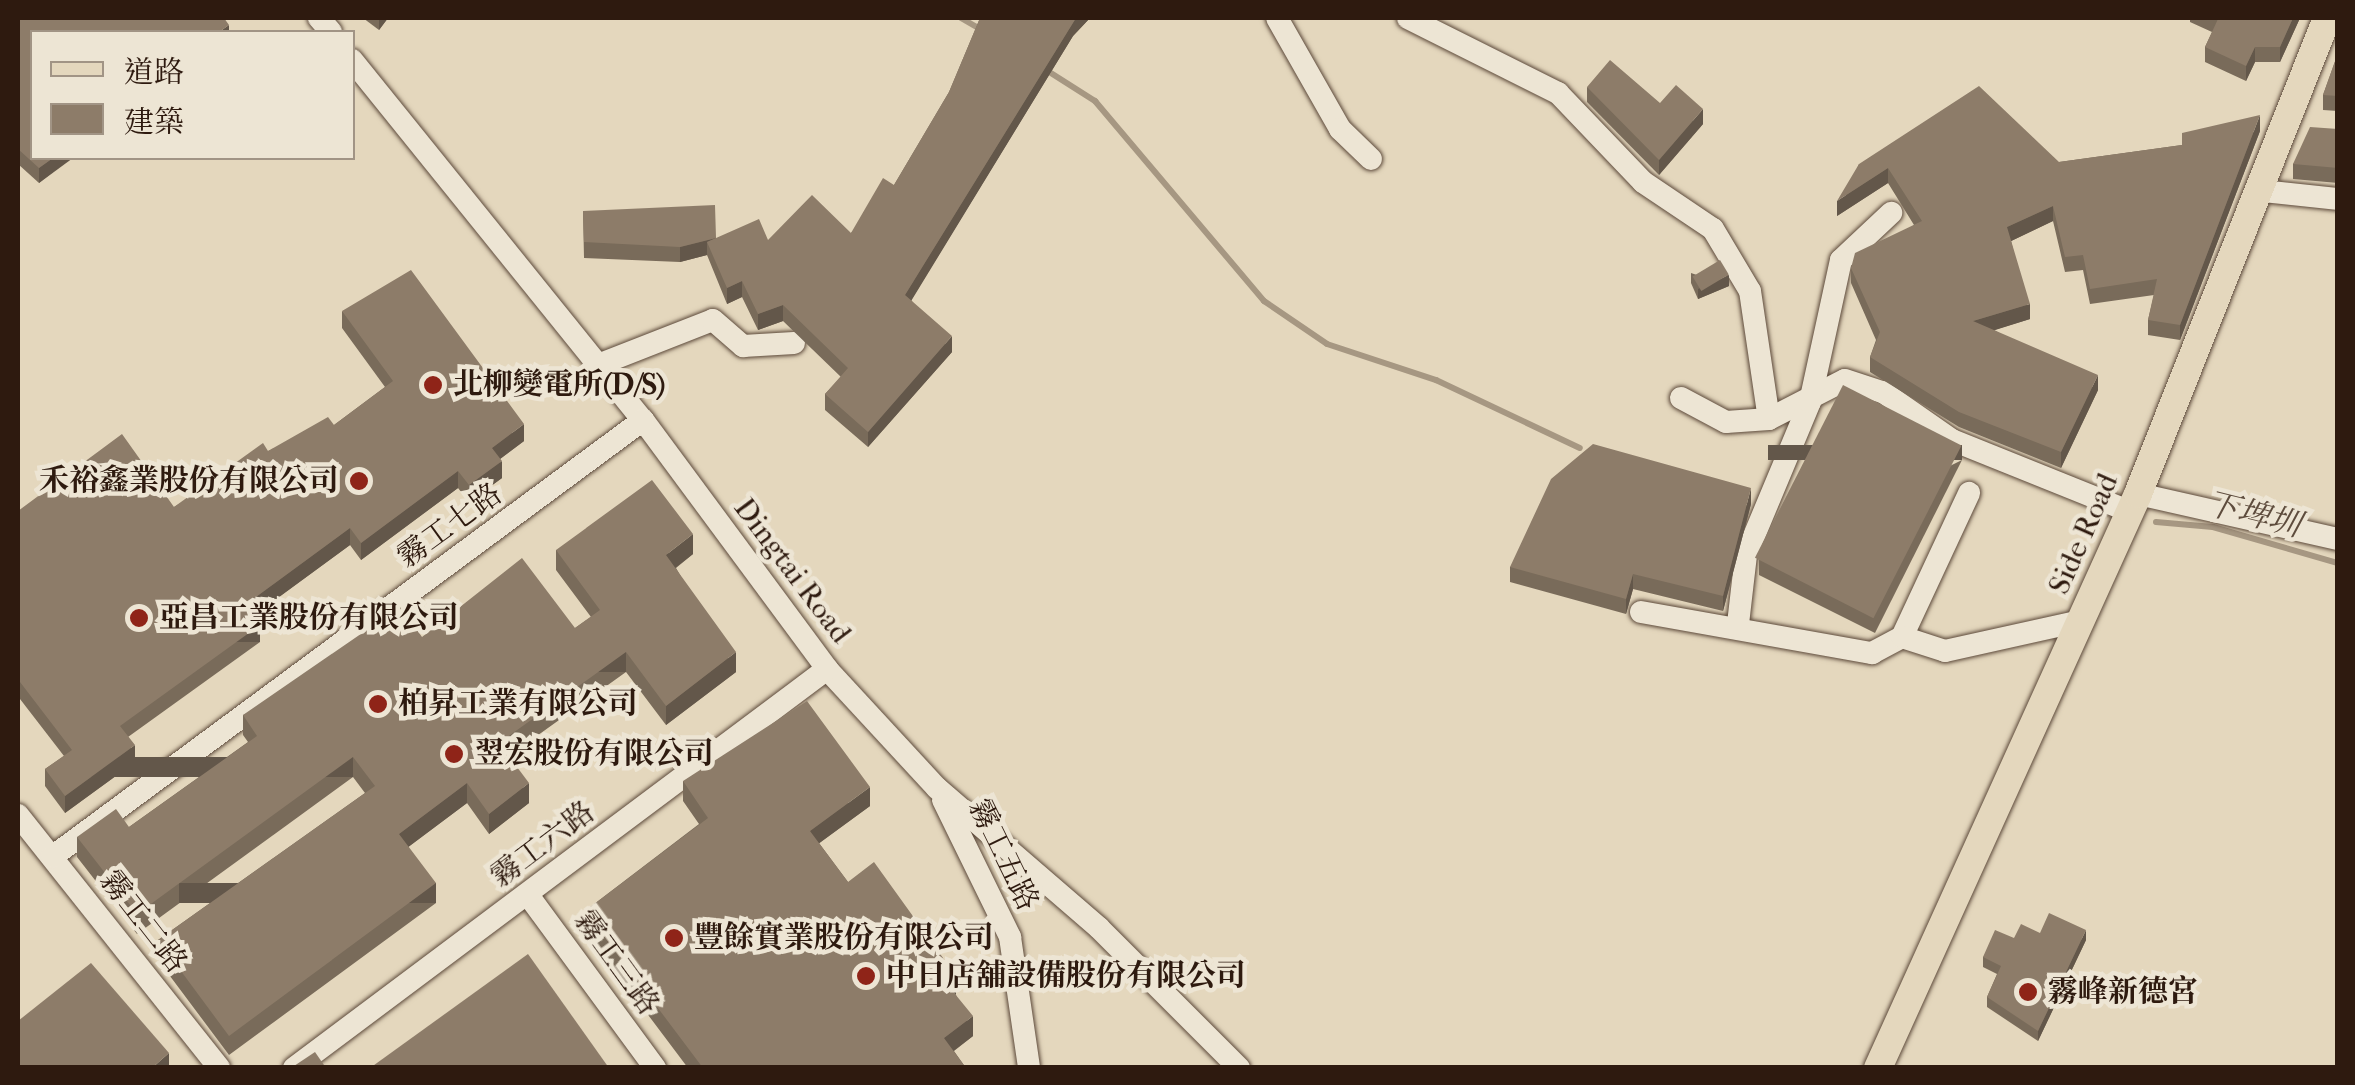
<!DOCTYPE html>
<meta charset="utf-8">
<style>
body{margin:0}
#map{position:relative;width:2355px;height:1085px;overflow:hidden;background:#e4d7bd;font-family:"IM FELL French Canon","Noto Serif TC",serif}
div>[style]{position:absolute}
.stream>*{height:6px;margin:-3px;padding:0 3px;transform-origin:3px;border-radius:3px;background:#a69782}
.roads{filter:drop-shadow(0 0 2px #5c493a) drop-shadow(0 0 2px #5c493a)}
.minor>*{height:22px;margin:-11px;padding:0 11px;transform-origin:11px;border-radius:11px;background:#ede5d4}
.major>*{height:28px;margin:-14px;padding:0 14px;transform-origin:14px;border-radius:14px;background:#e4d7bd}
.wall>*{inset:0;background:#796b5a}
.shaded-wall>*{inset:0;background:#63574a;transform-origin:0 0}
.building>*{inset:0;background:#8d7c69;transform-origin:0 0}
.dots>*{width:28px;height:28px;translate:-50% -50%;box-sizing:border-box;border:5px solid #ede5d4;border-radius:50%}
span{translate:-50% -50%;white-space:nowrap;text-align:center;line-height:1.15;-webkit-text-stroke:9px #ede5d4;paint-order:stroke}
.poi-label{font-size:30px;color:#2e1a0f;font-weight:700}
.left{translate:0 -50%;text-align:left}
.right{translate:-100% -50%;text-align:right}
.street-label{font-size:30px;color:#2e1a0f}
.water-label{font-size:32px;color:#5e4c3d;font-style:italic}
.frame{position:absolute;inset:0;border:20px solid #2e1a0f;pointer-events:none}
.legend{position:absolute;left:30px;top:30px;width:325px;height:130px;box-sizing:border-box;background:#ede5d4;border:2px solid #a19485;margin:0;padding:12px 18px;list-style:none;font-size:30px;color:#2e1a0f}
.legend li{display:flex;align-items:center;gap:20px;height:50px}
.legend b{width:50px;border:2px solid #a19485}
</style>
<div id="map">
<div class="stream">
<div style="left:961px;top:18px;width:24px;rotate:30deg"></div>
<div style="left:1043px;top:68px;width:62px;rotate:32.4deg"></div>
<div style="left:1095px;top:101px;width:262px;rotate:49.8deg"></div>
<div style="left:1264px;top:301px;width:76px;rotate:34.3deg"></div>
<div style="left:1327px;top:344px;width:115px;rotate:18.3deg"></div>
<div style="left:1436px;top:380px;width:159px;rotate:25.3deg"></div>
<div style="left:2156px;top:522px;width:57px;rotate:5deg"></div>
<div style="left:2213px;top:527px;width:130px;rotate:16.1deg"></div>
</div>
<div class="roads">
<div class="minor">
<div style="left:319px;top:18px;width:18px;rotate:49deg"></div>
<div style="left:1277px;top:18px;width:128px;rotate:60.4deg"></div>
<div style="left:1340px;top:129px;width:43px;rotate:44.1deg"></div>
<div style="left:1408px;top:18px;width:168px;rotate:26.6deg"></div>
<div style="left:1558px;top:93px;width:123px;rotate:46.3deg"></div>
<div style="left:1643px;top:182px;width:84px;rotate:33.9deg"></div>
<div style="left:1713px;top:229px;width:72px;rotate:59.2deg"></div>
<div style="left:1750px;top:291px;width:129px;rotate:81.6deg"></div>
<div style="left:1769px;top:419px;width:85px;rotate:-27.2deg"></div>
<div style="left:1845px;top:380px;width:40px;rotate:18deg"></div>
<div style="left:1883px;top:392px;width:84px;rotate:34.8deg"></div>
<div style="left:1952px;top:440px;width:191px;rotate:21.9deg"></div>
<div style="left:352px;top:60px;width:463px;rotate:51.1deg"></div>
<div style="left:643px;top:420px;width:310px;rotate:53.5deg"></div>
<div style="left:827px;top:669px;width:162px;rotate:47.3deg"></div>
<div style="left:937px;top:788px;width:214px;rotate:40.8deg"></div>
<div style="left:1099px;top:928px;width:198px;rotate:45deg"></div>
<div style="left:2263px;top:191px;width:75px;rotate:6.1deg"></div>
<div style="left:598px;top:365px;width:123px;rotate:-21.4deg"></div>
<div style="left:713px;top:320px;width:40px;rotate:41deg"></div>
<div style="left:743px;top:346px;width:51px;rotate:-3.4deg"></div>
<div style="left:1681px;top:398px;width:51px;rotate:28.1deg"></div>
<div style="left:1726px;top:422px;width:43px;rotate:-4deg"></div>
<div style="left:2138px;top:494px;width:205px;rotate:12.7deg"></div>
<div style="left:1641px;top:612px;width:235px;rotate:10.1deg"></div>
<div style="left:1872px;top:653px;width:34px;rotate:-28deg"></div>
<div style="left:1902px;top:637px;width:159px;rotate:-65deg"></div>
<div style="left:1738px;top:624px;width:69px;rotate:-83.4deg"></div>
<div style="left:1746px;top:555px;width:166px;rotate:-67.3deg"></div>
<div style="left:1810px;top:402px;width:145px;rotate:-77.7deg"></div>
<div style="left:1841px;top:260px;width:69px;rotate:-43.2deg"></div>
<div style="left:1902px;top:637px;width:45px;rotate:18deg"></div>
<div style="left:1945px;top:651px;width:138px;rotate:-12.5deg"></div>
<div style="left:943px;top:800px;width:153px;rotate:63.9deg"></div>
<div style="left:1010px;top:937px;width:132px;rotate:81.7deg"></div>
<div style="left:18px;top:815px;width:323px;rotate:51.5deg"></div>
<div style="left:52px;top:857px;width:735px;rotate:-36.48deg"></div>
<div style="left:528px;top:895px;width:215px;rotate:53.7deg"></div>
<div style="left:294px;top:1068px;width:666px;rotate:-36.82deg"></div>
</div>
<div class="major">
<div style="left:1878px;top:1068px;width:630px;rotate:-65.63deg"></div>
<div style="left:2138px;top:494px;width:512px;rotate:-68.34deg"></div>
</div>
</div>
<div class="wall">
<div style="clip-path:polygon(18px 18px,229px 32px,39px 183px,18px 164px)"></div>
<div style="clip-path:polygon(363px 18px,388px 18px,379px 30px)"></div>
<div style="clip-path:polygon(980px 18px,1090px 18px,1073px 36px,911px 300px,952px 352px,868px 447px,825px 410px,825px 394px,841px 377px,783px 321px,758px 330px,742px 297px,727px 304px,707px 255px,680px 262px,584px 258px,583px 211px,716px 238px,768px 240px,851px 233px,894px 185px,949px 92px)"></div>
<div style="clip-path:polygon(2190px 18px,2300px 18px,2280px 62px,2255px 62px,2246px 81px,2205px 62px,2205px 47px,2212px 32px,2190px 22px)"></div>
<div style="clip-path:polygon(2338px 53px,2338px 111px,2323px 110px,2323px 95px)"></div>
<div style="clip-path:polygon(1587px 87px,1703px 124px,1659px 175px,1587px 102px)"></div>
<div style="clip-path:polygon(2338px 129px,2338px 183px,2293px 179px,2293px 164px)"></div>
<div style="clip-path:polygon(2260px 131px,2180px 340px,2148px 335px,2148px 320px,2154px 295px,2090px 304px,2083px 270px,2065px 272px,2053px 221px,2011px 241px,2030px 319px,1994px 330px,2098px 390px,2061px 468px,1959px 427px,1870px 372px,1870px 357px,1876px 340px,1851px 283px,1851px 268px,1914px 225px,1888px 183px,1837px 216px,1859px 164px,2059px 162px,2182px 145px)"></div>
<div style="clip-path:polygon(1691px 273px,1729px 286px,1698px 299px,1691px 283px)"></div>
<div style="clip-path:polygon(342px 311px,524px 441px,500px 459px,502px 478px,469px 502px,458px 488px,361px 560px,350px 545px,253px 616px,260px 642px,128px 737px,135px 762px,65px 813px,45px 786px,45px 769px,64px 756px,20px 699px,18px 701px,18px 511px,174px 507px,268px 451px,334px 425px,385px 387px,342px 328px)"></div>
<div style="clip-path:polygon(1962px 460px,1875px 633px,1759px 575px,1759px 560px)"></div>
<div style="clip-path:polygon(1751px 504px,1723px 611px,1633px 589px,1626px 614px,1510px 582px,1510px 567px)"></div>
<div style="clip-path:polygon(556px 550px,693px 554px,676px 568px,736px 672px,666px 725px,626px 672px,509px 756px,529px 803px,489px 834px,467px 803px,408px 847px,436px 903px,229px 1055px,158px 960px,158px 940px,365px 793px,353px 777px,137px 934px,77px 857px,77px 837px,129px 827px,248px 742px,243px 735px,243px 715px,422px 637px,575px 628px,591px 617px,556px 570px)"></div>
<div style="clip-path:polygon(683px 781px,870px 806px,819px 843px,848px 882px,956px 995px,973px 1036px,954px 1051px,966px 1068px,688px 1068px,585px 931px,585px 911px,699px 824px,683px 801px)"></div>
<div style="clip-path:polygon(2040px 933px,2086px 940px,2038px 1041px,1987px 1007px,1987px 997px,1997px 974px,1983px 967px,1983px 957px,2014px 938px)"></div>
</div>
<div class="shaded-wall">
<div style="clip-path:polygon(379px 18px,388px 18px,379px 30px)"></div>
<div style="clip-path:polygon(1076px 18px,1090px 18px,1073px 36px,905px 311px,905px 295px)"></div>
<div style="clip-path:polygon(2293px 18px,2300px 18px,2280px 62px,2280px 47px)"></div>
<div style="clip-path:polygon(229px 25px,229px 32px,219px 32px)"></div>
<div style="clip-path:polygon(2255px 47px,2255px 62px,2246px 81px,2246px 66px)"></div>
<div style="clip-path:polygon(1703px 109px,1703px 124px,1659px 175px,1659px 160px)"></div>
<div style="clip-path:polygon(2260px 115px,2260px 131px,2180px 340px,2180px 325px)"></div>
<div style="clip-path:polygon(53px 158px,73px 158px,39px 183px,39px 168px)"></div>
<div style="clip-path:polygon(1888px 168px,1888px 183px,1837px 216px,1837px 201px)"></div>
<div style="clip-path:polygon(2053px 206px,2053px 221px,2007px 243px,2007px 227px)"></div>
<div style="clip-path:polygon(716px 238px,707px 242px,707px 255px,680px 262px,680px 247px)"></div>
<div style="clip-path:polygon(1729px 275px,1729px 286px,1698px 299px,1698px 289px)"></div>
<div style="clip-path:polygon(742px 281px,742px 297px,727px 304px,727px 288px)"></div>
<div style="clip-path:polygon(2030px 304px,2030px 319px,1973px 337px,1973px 321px)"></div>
<div style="clip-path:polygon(783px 305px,783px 321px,758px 330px,758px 314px)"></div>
<div style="clip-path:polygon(952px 336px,952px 352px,868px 447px,868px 432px)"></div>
<div style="clip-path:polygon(2098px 375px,2098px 390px,2061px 468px,2061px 452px)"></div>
<div style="clip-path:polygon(524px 424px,524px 441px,492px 465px,492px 448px)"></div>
<div style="left:1962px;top:445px;width:15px;height:194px;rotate:90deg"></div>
<div style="clip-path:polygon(502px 461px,502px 478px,469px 502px,469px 485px)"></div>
<div style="clip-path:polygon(458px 471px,458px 488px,361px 560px,361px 543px)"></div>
<div style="clip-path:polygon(1751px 488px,1751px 504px,1723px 611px,1723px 596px)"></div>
<div style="clip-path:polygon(350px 528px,350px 545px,245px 622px,245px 605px)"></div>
<div style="clip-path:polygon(693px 534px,693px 554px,666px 575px,666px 555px)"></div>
<div style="clip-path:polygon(1633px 574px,1633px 589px,1626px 614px,1626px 599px)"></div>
<div style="left:260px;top:625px;width:17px;height:173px;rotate:90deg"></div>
<div style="left:626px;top:652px;width:20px;height:156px;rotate:90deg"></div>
<div style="clip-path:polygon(736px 652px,736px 672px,666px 725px,666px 706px)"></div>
<div style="clip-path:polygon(20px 682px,20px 699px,18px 701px,18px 684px)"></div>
<div style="clip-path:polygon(135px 745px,135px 762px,65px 813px,65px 796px)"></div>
<div style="left:353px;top:757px;width:20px;height:267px;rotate:90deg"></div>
<div style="clip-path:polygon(467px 783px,467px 803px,399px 854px,399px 834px)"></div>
<div style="clip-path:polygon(529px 783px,529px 803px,489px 834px,489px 814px)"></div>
<div style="clip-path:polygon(870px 787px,870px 806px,810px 850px,810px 831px)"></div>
<div style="left:436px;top:883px;width:20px;height:257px;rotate:90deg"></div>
<div style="clip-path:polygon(2086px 930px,2086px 940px,2038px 1041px,2038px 1031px)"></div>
<div style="clip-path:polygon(956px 976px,956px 995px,946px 983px)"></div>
<div style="clip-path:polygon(973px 1016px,973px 1036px,944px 1058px,944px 1038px)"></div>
<div style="clip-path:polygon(169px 1053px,169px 1068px,152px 1068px)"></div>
</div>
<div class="building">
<div style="clip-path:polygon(18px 18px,224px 18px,229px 25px,219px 32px,32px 32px,32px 158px,53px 158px,39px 168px,18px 149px)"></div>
<div style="clip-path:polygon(980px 18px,1076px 18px,905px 295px,952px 336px,868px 432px,825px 394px,848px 368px,783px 305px,758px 314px,742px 281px,727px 288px,707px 242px,759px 219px,768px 240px,812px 195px,851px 233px,883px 178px,894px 185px,949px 92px)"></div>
<div style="clip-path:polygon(2214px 18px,2293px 18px,2280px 47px,2255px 47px,2246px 66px,2205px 47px,2218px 19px)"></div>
<div style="clip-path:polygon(2338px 53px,2338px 96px,2323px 95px)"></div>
<div style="clip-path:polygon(1610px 60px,1660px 103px,1676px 85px,1703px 109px,1659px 160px,1587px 87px)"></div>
<div style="clip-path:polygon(1979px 86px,2059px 162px,2182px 145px,2182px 133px,2260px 115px,2180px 325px,2148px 320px,2157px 279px,2090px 289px,2083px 255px,2065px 257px,2053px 206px,2007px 227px,2030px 304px,1973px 321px,2098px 375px,2061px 452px,1959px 412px,1870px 357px,1880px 332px,1851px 268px,1855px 253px,1922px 221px,1888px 168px,1837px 201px,1859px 164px)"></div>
<div style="clip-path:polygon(2310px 127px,2338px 129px,2338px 168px,2293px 164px)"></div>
<div style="clip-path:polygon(715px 205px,716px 238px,680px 247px,584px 242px,583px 211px)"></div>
<div style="left:1720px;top:260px;width:17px;height:32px;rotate:59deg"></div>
<div style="clip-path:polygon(411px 270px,524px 424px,492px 448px,502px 461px,469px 485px,458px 471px,361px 543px,350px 528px,245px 605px,260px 625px,120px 726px,135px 745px,65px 796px,45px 769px,72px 750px,20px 682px,18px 684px,18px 511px,122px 434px,174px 507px,263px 443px,268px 451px,328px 417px,334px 425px,393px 381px,342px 311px)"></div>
<div style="left:1843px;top:385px;width:133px;height:194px;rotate:27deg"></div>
<div style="clip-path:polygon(1593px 444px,1751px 488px,1723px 596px,1633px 574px,1626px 599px,1510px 567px,1551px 479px)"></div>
<div style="clip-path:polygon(652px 480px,693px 534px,666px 555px,736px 652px,666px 706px,626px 652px,499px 743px,529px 783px,489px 814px,467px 783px,399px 834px,436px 883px,229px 1036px,158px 940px,375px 786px,353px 757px,137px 914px,77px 837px,116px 809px,129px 827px,257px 736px,243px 715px,400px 607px,422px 637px,522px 558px,575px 628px,600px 610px,556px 550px)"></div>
<div style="clip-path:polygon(807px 701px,870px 787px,810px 831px,848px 882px,874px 862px,956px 976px,946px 983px,973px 1016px,944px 1038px,966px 1068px,703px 1068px,585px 911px,708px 818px,683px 781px)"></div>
<div style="clip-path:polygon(2049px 913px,2086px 930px,2038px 1031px,1987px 997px,2001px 966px,1983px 957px,1995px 930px,2014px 938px,2021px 924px,2040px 933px)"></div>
<div style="clip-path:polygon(528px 954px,609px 1068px,370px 1068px)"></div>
<div style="clip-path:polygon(91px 963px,169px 1053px,152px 1068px,18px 1068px,18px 1021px)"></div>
<div style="clip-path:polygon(315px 1052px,326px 1068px,291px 1068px)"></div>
</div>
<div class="dots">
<div style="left:433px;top:385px;background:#8f2418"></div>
<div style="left:359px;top:481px;background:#8f2418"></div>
<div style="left:139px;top:618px;background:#8f2418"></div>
<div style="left:378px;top:704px;background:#8f2418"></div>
<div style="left:454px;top:754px;background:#8f2418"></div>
<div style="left:674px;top:938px;background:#8f2418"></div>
<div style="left:866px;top:976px;background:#8f2418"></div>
<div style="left:2028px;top:992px;background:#8f2418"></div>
</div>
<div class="poi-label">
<span class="left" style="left:453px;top:385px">北柳變電所(D/S)</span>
<span class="right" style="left:339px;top:481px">禾裕鑫業股份有限公司</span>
<span class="left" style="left:159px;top:618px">亞昌工業股份有限公司</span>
<span class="left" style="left:398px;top:704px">柏昇工業有限公司</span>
<span class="left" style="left:474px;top:754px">翌宏股份有限公司</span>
<span class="left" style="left:694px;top:938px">豐餘實業股份有限公司</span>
<span class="left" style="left:886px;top:976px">中日店舖設備股份有限公司</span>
<span class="left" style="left:2048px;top:992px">霧峰新德宮</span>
</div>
<div class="street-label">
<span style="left:450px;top:526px;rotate:-36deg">霧工七路</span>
<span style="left:2084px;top:534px;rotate:-66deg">Side Road</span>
<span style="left:792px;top:571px;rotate:53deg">Dingtai Road</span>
<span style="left:543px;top:845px;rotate:-37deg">霧工六路</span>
<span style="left:1003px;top:855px;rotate:64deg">霧工五路</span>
<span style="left:143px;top:922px;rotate:52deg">霧工二路</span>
<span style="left:616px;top:963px;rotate:54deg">霧工三路</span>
</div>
<div class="water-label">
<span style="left:2253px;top:515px;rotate:14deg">下埤圳</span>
</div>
<div class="frame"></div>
<ul class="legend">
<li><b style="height:12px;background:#e4d7bd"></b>道路</li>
<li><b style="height:28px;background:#8d7c69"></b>建築</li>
</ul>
</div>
